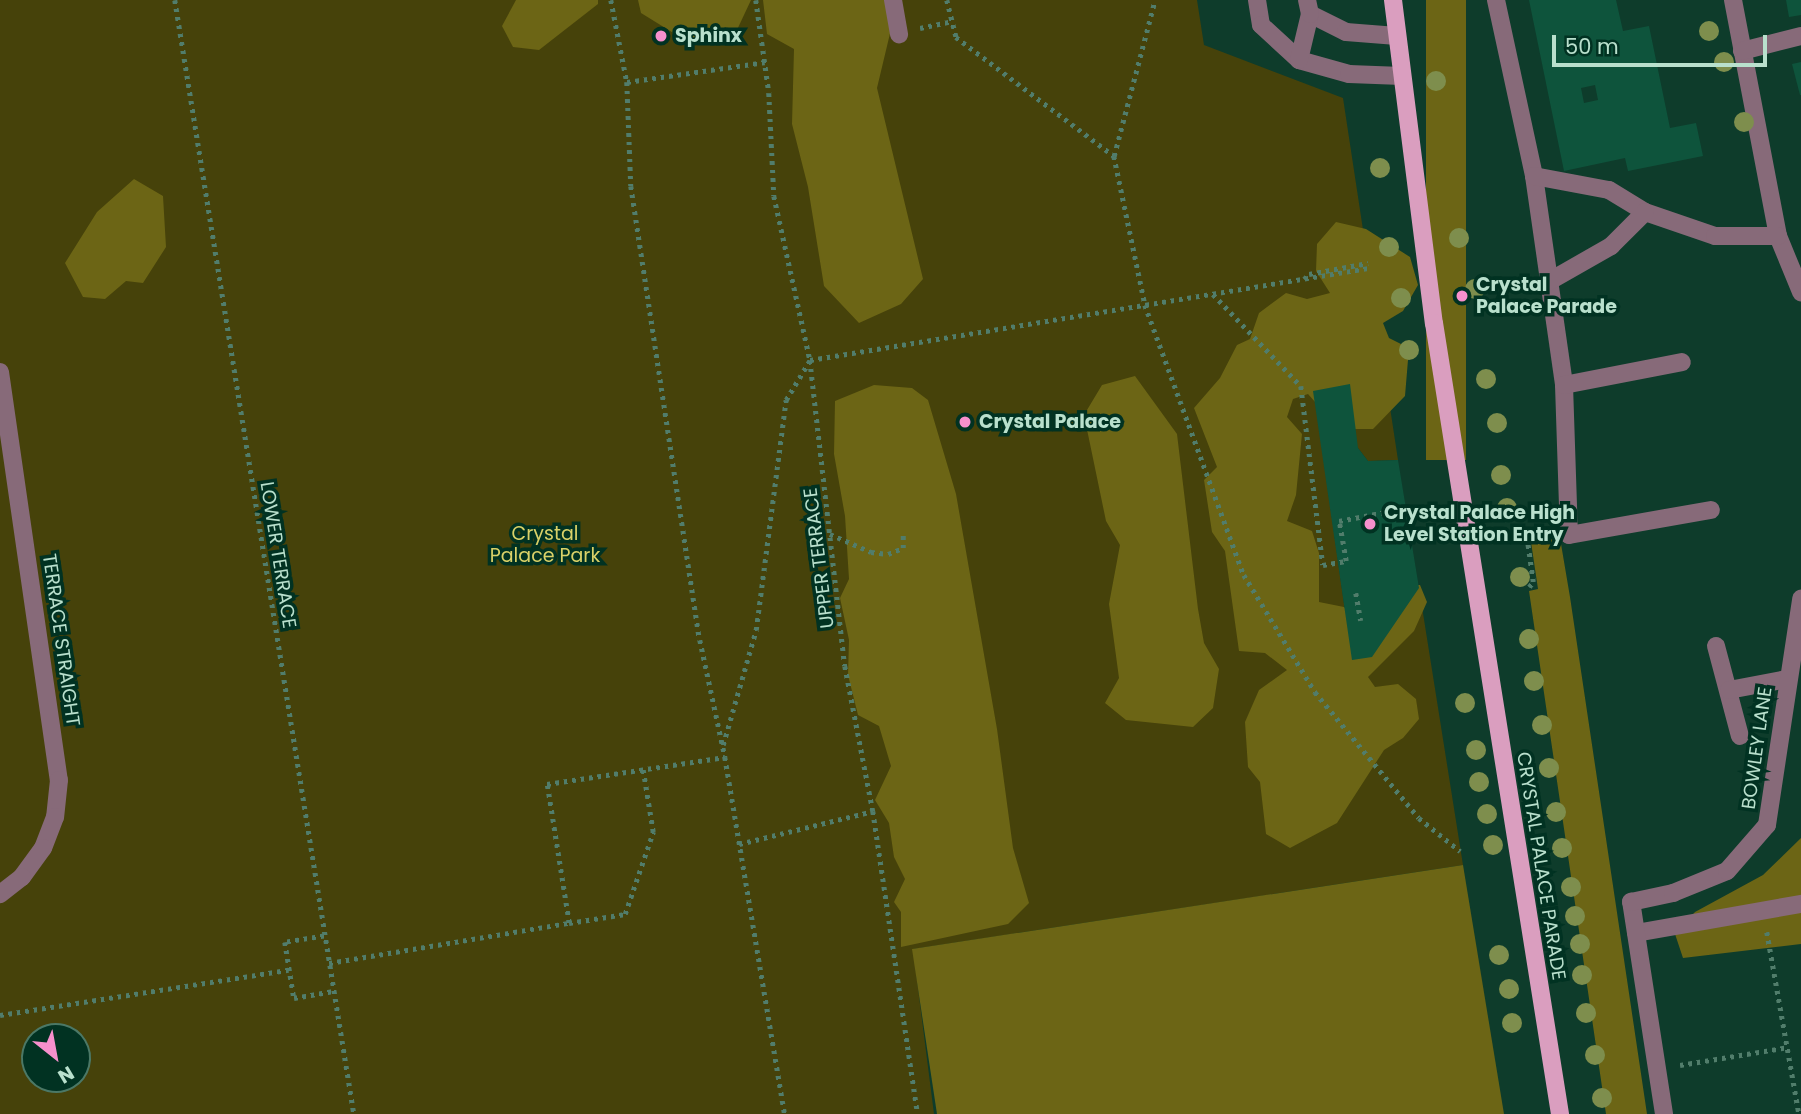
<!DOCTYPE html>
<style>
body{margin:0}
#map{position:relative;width:1801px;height:1114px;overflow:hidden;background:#0e3c2b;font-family:Poppins,sans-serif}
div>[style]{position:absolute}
.green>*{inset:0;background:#46420a}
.forest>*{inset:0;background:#6c6515;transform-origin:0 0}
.building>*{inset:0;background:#0e543c}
.path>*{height:4.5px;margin-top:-2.25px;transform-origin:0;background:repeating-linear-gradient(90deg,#517d6b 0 3.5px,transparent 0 8.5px)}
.minor>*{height:18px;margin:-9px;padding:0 9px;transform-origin:9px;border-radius:9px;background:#876a79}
.major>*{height:18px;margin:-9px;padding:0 9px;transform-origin:9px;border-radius:9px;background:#da9ebf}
.trees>*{width:20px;height:20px;margin:-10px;border-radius:50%;background:#7e8e4d}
.dots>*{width:19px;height:19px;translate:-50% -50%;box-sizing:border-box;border:4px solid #013222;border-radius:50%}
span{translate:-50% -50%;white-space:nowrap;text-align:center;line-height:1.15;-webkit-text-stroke:7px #013222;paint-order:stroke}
.poi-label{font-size:19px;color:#b9e0cd;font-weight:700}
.left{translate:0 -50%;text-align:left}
.park-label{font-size:19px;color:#d9d168}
.street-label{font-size:19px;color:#b9e0cd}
.north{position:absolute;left:21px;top:1023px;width:70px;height:70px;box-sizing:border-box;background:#013222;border:2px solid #4b7866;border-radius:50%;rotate:149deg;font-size:19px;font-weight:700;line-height:28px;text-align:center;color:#b9e0cd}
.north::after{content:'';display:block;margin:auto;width:24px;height:32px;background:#f790cd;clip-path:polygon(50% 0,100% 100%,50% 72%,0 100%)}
.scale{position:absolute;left:1552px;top:35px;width:215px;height:32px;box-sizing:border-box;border:4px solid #b9e0cd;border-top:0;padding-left:9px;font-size:21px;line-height:24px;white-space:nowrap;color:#b9e0cd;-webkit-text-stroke:5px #013222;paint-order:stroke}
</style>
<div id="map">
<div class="green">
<div style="clip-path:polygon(evenodd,0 0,1197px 0,1204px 45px,1343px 98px,1398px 460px,1368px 461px,1314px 391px,1352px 660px,1419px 588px,1463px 865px,913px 949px,934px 1114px,0 1114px,0 0,35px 1037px,77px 1037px,77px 1079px,35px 1079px,35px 1037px)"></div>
</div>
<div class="forest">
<div style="clip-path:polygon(516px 0,598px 0,598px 4px,539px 50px,513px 47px,502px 26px)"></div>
<div style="clip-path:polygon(638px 0,751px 0,736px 32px,688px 42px,641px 13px)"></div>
<div style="clip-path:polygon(763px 0,898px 0,877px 88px,923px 279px,901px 304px,859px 323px,824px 286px,808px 187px,792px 124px,794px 49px,767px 34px)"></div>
<div style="left:1426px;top:0;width:40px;height:460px"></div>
<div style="clip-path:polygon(134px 179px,163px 196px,166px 247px,143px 283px,126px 281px,105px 299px,83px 297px,65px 263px,97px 212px)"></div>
<div style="clip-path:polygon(1336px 222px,1366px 229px,1410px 257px,1418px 285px,1403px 311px,1383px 323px,1389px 338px,1409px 348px,1405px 396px,1373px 429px,1339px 429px,1308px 394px,1293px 399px,1287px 417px,1302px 434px,1296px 495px,1287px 521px,1312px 531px,1319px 553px,1319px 602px,1344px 607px,1358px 619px,1404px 585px,1420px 585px,1427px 602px,1414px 631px,1368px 677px,1375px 687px,1398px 684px,1416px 699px,1419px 719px,1403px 738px,1384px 750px,1337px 823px,1290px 848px,1266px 834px,1260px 782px,1248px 767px,1245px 722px,1259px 690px,1287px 670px,1265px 653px,1239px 651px,1225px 551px,1212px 532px,1204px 480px,1217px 467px,1194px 408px,1220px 378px,1237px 345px,1250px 339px,1259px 313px,1286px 293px,1307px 299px,1330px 293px,1316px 271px,1317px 244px)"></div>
<div style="clip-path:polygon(1135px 376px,1177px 434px,1198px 609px,1204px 643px,1219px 669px,1213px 708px,1193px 727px,1126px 720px,1105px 703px,1119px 678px,1109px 604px,1120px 545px,1106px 521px,1084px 415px,1102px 385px)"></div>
<div style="clip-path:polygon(874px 385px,912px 388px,928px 400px,956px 494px,997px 729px,1013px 848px,1029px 903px,1008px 924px,901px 947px,901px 912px,894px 902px,905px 879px,894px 857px,889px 823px,875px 800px,891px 766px,879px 726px,858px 715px,848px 675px,849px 640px,840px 598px,849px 579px,845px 516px,834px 454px,835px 401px)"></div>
<div style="clip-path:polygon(1560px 538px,1570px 597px,1647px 1114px,1606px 1114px,1529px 591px,1538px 589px,1531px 542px)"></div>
<div style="clip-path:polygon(1801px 838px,1801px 944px,1683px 958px,1675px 934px,1695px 912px,1763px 875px)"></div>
<div style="clip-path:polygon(1463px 865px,1504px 1114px,937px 1114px,912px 949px)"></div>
</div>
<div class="building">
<div style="clip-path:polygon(evenodd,1529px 0,1616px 0,1623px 31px,1649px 26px,1670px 128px,1696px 123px,1703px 156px,1628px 171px,1625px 158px,1564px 171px,1529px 0,1595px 85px,1598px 100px,1584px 103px,1581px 88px,1595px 85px)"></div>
<div style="clip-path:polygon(1786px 0,1801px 0,1801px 15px,1789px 17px)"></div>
<div style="clip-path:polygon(1801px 62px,1801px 95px,1800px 95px,1792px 64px)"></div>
<div style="clip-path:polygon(1350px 384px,1358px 448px,1368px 461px,1398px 460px,1419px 588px,1372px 657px,1352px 660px,1313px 391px)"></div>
</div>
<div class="path">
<div style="left:175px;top:0;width:1128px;rotate:80.87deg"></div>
<div style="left:611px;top:0;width:84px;rotate:79deg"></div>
<div style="left:627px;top:82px;width:104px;rotate:87.8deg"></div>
<div style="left:631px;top:186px;width:459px;rotate:81.4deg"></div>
<div style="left:700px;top:640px;width:120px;rotate:77.9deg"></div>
<div style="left:725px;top:757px;width:362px;rotate:80.5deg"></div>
<div style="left:756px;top:0;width:94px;rotate:82deg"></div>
<div style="left:769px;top:93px;width:103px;rotate:87.2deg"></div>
<div style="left:774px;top:196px;width:168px;rotate:77.6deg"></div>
<div style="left:810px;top:360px;width:308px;rotate:83.5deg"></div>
<div style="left:845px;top:666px;width:148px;rotate:79.1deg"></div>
<div style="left:873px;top:811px;width:306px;rotate:81.6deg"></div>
<div style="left:947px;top:0;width:38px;rotate:76deg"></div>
<div style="left:956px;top:37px;width:198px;rotate:37deg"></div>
<div style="left:1114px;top:156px;width:152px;rotate:78.2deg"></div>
<div style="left:1145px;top:305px;width:288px;rotate:69.9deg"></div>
<div style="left:1244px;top:575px;width:137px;rotate:58.7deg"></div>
<div style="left:1315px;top:692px;width:163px;rotate:50.5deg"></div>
<div style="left:1419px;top:818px;width:53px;rotate:38.8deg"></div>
<div style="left:920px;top:28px;width:33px;rotate:-12deg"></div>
<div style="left:627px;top:82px;width:139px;rotate:-8.2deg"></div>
<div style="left:1114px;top:156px;width:161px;rotate:-75.3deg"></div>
<div style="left:1304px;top:279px;width:7px;rotate:-45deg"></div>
<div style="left:1309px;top:274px;width:60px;rotate:-10.6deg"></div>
<div style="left:1213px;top:294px;width:127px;rotate:46.3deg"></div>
<div style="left:1301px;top:386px;width:180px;rotate:83deg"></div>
<div style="left:1323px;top:565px;width:23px;rotate:-10deg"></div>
<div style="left:1346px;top:561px;width:41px;rotate:-99.9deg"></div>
<div style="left:1339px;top:521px;width:68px;rotate:-11deg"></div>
<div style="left:830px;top:534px;width:45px;rotate:23.7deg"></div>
<div style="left:871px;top:552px;width:17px;rotate:7deg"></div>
<div style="left:888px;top:554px;width:16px;rotate:-22deg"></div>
<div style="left:903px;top:548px;width:13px;rotate:-90deg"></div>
<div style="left:1529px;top:587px;width:6px;rotate:-51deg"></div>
<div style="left:1533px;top:582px;width:43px;rotate:-97.9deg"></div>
<div style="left:1527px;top:539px;width:14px;rotate:-17deg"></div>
<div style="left:1356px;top:593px;width:28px;rotate:80deg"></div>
<div style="left:723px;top:745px;width:120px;rotate:-74deg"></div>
<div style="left:756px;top:630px;width:232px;rotate:-82.6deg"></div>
<div style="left:786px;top:400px;width:47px;rotate:-59deg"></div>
<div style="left:810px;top:360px;width:567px;rotate:-9.35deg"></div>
<div style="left:739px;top:844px;width:138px;rotate:-13.8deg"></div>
<div style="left:569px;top:923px;width:57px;rotate:-9.1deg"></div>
<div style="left:625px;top:914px;width:87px;rotate:-71.1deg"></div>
<div style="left:653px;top:832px;width:63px;rotate:-99.2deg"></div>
<div style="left:1767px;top:932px;width:185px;rotate:80deg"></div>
<div style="left:324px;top:936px;width:39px;rotate:171deg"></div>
<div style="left:285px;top:942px;width:57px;rotate:80.9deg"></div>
<div style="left:294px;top:998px;width:40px;rotate:-10deg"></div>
<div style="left:329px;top:963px;width:243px;rotate:-9.5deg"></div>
<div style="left:569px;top:923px;width:141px;rotate:-99deg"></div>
<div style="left:547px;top:784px;width:180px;rotate:-8.6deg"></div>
<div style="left:0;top:1015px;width:292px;rotate:-8.9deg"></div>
<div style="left:1680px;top:1065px;width:110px;rotate:-9.4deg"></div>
</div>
<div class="minor">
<div style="left:893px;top:0;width:35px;rotate:80deg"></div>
<div style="left:1257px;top:0;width:25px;rotate:81deg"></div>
<div style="left:1261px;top:25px;width:52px;rotate:42.6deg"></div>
<div style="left:1299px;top:60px;width:52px;rotate:15.6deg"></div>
<div style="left:1349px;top:74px;width:53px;rotate:2.2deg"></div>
<div style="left:1496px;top:0;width:180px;rotate:77.8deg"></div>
<div style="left:1534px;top:176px;width:211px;rotate:81.8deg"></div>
<div style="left:1564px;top:385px;width:150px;rotate:88.1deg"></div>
<div style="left:1569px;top:535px;width:144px;rotate:-10deg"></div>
<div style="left:1733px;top:0;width:240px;rotate:79.2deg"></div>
<div style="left:1778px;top:236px;width:61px;rotate:67.7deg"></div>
<div style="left:1310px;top:14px;width:40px;rotate:26.6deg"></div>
<div style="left:1346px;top:32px;width:51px;rotate:4.5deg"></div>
<div style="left:1742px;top:51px;width:61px;rotate:-14.3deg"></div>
<div style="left:1299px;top:60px;width:47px;rotate:-76.6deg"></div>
<div style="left:1310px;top:14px;width:14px;rotate:-102deg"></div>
<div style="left:1534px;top:176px;width:76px;rotate:10.6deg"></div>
<div style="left:1609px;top:190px;width:42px;rotate:31.4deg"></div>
<div style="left:1645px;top:212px;width:74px;rotate:18.9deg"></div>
<div style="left:1715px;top:236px;width:63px"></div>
<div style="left:1548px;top:282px;width:73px;rotate:-29.7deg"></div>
<div style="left:1611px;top:246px;width:48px;rotate:-45deg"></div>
<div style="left:0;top:372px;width:412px;rotate:81.8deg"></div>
<div style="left:59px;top:780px;width:37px;rotate:96deg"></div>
<div style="left:55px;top:817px;width:33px;rotate:111deg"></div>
<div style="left:43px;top:848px;width:36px;rotate:126deg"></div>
<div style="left:22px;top:877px;width:28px;rotate:142deg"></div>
<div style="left:1564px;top:385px;width:120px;rotate:-11deg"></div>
<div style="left:1716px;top:646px;width:93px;rotate:75.1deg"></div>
<div style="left:1729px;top:690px;width:59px;rotate:-10.7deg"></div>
<div style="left:1636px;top:933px;width:168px;rotate:-10deg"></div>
<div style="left:1664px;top:1114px;width:215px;rotate:-98.8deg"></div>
<div style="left:1631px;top:902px;width:43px;rotate:-12.1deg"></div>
<div style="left:1673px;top:893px;width:58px;rotate:-22.2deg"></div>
<div style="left:1727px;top:871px;width:61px;rotate:-49deg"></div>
<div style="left:1767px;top:825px;width:229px;rotate:-81.4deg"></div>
</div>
<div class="major">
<div style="left:1393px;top:0;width:326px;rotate:82.8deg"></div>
<div style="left:1434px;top:323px;width:801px;rotate:80.95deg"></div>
</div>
<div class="trees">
<div style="left:1709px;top:31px"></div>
<div style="left:1724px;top:62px"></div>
<div style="left:1436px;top:81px"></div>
<div style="left:1744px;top:122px"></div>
<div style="left:1380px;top:168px"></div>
<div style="left:1459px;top:238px"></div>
<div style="left:1389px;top:247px"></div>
<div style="left:1475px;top:289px"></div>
<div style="left:1401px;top:298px"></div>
<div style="left:1409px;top:350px"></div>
<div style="left:1486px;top:379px"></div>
<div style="left:1497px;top:423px"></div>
<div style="left:1501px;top:475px"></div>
<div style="left:1507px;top:508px"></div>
<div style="left:1520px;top:577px"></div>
<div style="left:1529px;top:639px"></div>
<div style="left:1534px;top:681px"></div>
<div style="left:1465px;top:703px"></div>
<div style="left:1542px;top:725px"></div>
<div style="left:1476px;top:750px"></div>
<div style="left:1549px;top:768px"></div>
<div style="left:1479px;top:782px"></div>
<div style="left:1556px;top:812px"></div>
<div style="left:1487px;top:814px"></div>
<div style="left:1493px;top:845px"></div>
<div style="left:1562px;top:848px"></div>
<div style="left:1571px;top:887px"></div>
<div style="left:1575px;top:916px"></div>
<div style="left:1580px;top:944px"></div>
<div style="left:1499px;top:955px"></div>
<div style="left:1582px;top:975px"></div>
<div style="left:1509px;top:989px"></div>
<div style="left:1586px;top:1013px"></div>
<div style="left:1512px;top:1023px"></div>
<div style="left:1595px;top:1055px"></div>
<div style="left:1602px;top:1098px"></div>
</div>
<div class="dots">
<div style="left:661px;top:36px;background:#f790cd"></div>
<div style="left:1462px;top:296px;background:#f790cd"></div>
<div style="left:965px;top:422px;background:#f790cd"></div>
<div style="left:1370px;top:524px;background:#f790cd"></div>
</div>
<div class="poi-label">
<span class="left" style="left:675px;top:36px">Sphinx</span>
<span class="left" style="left:1476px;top:296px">Crystal<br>Palace Parade</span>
<span class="left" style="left:979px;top:422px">Crystal Palace</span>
<span class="left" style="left:1384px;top:524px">Crystal Palace High<br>Level Station Entry</span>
</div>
<div class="park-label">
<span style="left:545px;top:545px">Crystal<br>Palace Park</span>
</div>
<div class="street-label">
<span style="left:278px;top:555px;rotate:81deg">LOWER TERRACE</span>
<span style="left:819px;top:558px;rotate:-97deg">UPPER TERRACE</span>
<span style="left:61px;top:640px;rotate:82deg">TERRACE STRAIGHT</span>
<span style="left:1757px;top:748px;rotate:-82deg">BOWLEY LANE</span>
<span style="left:1541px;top:866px;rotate:81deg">CRYSTAL PALACE PARADE</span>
</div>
<div class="north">N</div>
<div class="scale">50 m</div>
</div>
